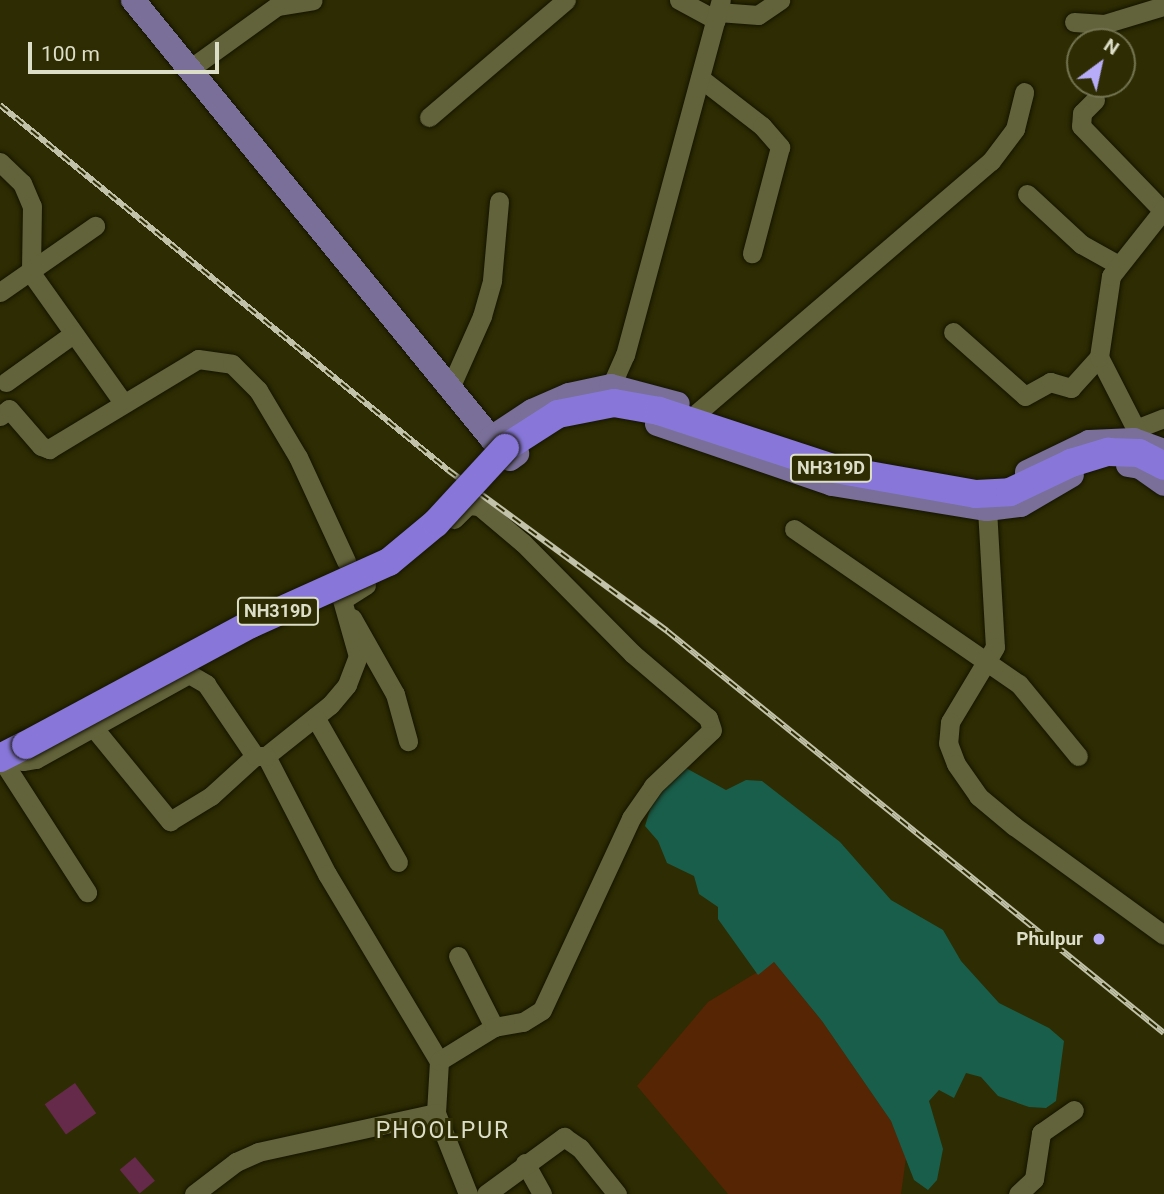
<!DOCTYPE html>
<style>
body{margin:0}
#map{position:relative;width:1164px;height:1194px;overflow:hidden;background:#2d2c02;font-family:Roboto,sans-serif}
div>[style]{position:absolute}
.green>*{inset:0;background:#562503}
.water>*{inset:0;background:#195e4a}
.building>*{inset:0;background:#652949;transform-origin:0 0}
.roads{filter:drop-shadow(0 0 2px #151400) drop-shadow(0 0 2px #151400)}
.minor>*{height:19px;margin:-9.5px;padding:0 9.5px;transform-origin:9.5px;border-radius:9.5px;background:#62633a}
.major>*{height:24px;margin:-12px;padding:0 12px;transform-origin:12px;border-radius:12px;background:#796f99}
.highway>*{height:28px;margin:-14px;padding:0 14px;transform-origin:14px;border-radius:14px;background:#8877d9}
.rail>*{height:6px;margin-top:-3px;transform-origin:0;background:repeating-linear-gradient(90deg,#2d2c02 0 10px,#c1c2a9 0 20px);box-sizing:border-box;border-block:2px solid #c1c2a9}
.bridges{filter:drop-shadow(0 0 2px #151400) drop-shadow(0 0 2px #151400)}
.highway-bridge>*{height:28px;margin:-14px;padding:0 14px;transform-origin:14px;border-radius:14px;background:#8877d9}
.dots>*{width:19px;height:19px;translate:-50% -50%;box-sizing:border-box;border:4px solid #2d2c02;border-radius:50%}
span{translate:-50% -50%;white-space:nowrap;text-align:center;line-height:1.15;-webkit-text-stroke:6px #2d2c02;paint-order:stroke}
.shield-label span{padding:2px 5px;background:#2d2c02;border:2px solid;border-radius:5px;-webkit-text-stroke-width:0}
.shield-label{font-size:18px;color:#dddec8;font-weight:700}
.poi-label{font-size:19px;color:#dddec8;font-weight:700}
.right{translate:-100% -50%;text-align:right}
.quarter-label{font-size:23px;color:#dddec8;letter-spacing:2px}
.north{position:absolute;left:1066px;top:28px;width:70px;height:70px;box-sizing:border-box;background:#2d2c02;border:2px solid #737351;border-radius:50%;rotate:33deg;font-size:19px;font-weight:700;line-height:28px;text-align:center;color:#dddec8}
.north::after{content:'';display:block;margin:auto;width:24px;height:32px;background:#b6acf8;clip-path:polygon(50% 0,100% 100%,50% 72%,0 100%)}
.scale{position:absolute;left:28px;top:42px;width:191px;height:32px;box-sizing:border-box;border:4px solid #dddec8;border-top:0;padding-left:9px;font-size:21px;line-height:24px;white-space:nowrap;color:#dddec8;-webkit-text-stroke:5px #2d2c02;paint-order:stroke}
</style>
<div id="map">
<div class="green">
<div style="clip-path:polygon(774px 962px,822px 1021px,891px 1121px,906px 1158px,901px 1194px,728px 1194px,637px 1086px,708px 1002px)"></div>
</div>
<div class="water">
<div style="clip-path:polygon(684px 767px,726px 790px,746px 780px,762px 781px,840px 842px,891px 900px,943px 930px,961px 961px,999px 1003px,1049px 1028px,1064px 1041px,1056px 1101px,1046px 1108px,1029px 1107px,998px 1096px,981px 1077px,966px 1073px,954px 1098px,939px 1090px,929px 1101px,943px 1149px,937px 1180px,928px 1190px,914px 1180px,891px 1121px,822px 1021px,774px 962px,758px 975px,718px 919px,718px 907px,699px 894px,694px 876px,667px 863px,658px 841px,645px 826px,655px 793px)"></div>
</div>
<div class="building">
<div style="left:75px;top:1083px;width:37px;height:37px;rotate:55deg"></div>
<div style="left:135px;top:1157px;width:31px;height:20px;rotate:50deg"></div>
</div>
<div class="roads">
<div class="minor">
<div style="left:679px;top:0;width:42px;rotate:28.4deg"></div>
<div style="left:718px;top:12px;width:40px;rotate:4.3deg"></div>
<div style="left:758px;top:15px;width:27px;rotate:-34deg"></div>
<div style="left:1074px;top:22px;width:30px;rotate:4deg"></div>
<div style="left:1104px;top:24px;width:59px;rotate:-16.9deg"></div>
<div style="left:191px;top:68px;width:106px;rotate:-35.8deg"></div>
<div style="left:277px;top:6px;width:36px;rotate:-9deg"></div>
<div style="left:700px;top:78px;width:78px;rotate:37.7deg"></div>
<div style="left:762px;top:126px;width:28px;rotate:49deg"></div>
<div style="left:780px;top:147px;width:110px;rotate:104.8deg"></div>
<div style="left:1095px;top:100px;width:18px;rotate:135deg"></div>
<div style="left:1082px;top:113px;width:13px;rotate:94deg"></div>
<div style="left:1081px;top:126px;width:118px;rotate:46deg"></div>
<div style="left:429px;top:117px;width:180px;rotate:-40.5deg"></div>
<div style="left:0;top:162px;width:30px;rotate:44deg"></div>
<div style="left:22px;top:183px;width:25px;rotate:67deg"></div>
<div style="left:32px;top:206px;width:67px;rotate:90.9deg"></div>
<div style="left:31px;top:273px;width:157px;rotate:54.6deg"></div>
<div style="left:1027px;top:194px;width:74px;rotate:42.8deg"></div>
<div style="left:1081px;top:244px;width:41px;rotate:29.1deg"></div>
<div style="left:0;top:292px;width:116px;rotate:-34.8deg"></div>
<div style="left:953px;top:332px;width:96px;rotate:41.6deg"></div>
<div style="left:1025px;top:396px;width:29px;rotate:-29deg"></div>
<div style="left:1050px;top:382px;width:22px;rotate:16deg"></div>
<div style="left:1071px;top:388px;width:42px;rotate:-47.9deg"></div>
<div style="left:6px;top:382px;width:82px;rotate:-35.6deg"></div>
<div style="left:611px;top:386px;width:34px;rotate:-66deg"></div>
<div style="left:625px;top:355px;width:368px;rotate:-74.9deg"></div>
<div style="left:450px;top:388px;width:79px;rotate:-66deg"></div>
<div style="left:482px;top:316px;width:37px;rotate:-74deg"></div>
<div style="left:492px;top:280px;width:79px;rotate:-84.9deg"></div>
<div style="left:698px;top:412px;width:386px;rotate:-40.6deg"></div>
<div style="left:991px;top:161px;width:40px;rotate:-53deg"></div>
<div style="left:1015px;top:129px;width:38px;rotate:-76deg"></div>
<div style="left:0;top:416px;width:11px;rotate:-38deg"></div>
<div style="left:9px;top:409px;width:49px;rotate:49.1deg"></div>
<div style="left:41px;top:446px;width:9px;rotate:21deg"></div>
<div style="left:49px;top:449px;width:174px;rotate:-31.1deg"></div>
<div style="left:198px;top:359px;width:34px;rotate:8deg"></div>
<div style="left:232px;top:364px;width:37px;rotate:45deg"></div>
<div style="left:258px;top:390px;width:78px;rotate:59.2deg"></div>
<div style="left:298px;top:457px;width:115px;rotate:65.2deg"></div>
<div style="left:1138px;top:428px;width:28px;rotate:-21deg"></div>
<div style="left:1142px;top:441px;width:94px;rotate:-117.1deg"></div>
<div style="left:1099px;top:357px;width:82px;rotate:-81.6deg"></div>
<div style="left:1111px;top:276px;width:85px;rotate:-51.7deg"></div>
<div style="left:987px;top:509px;width:138px;rotate:86.7deg"></div>
<div style="left:995px;top:647px;width:87px;rotate:121deg"></div>
<div style="left:950px;top:722px;width:21px;rotate:95deg"></div>
<div style="left:948px;top:743px;width:22px;rotate:69deg"></div>
<div style="left:956px;top:764px;width:39px;rotate:55deg"></div>
<div style="left:978px;top:796px;width:47px;rotate:39.8deg"></div>
<div style="left:1014px;top:826px;width:185px;rotate:36deg"></div>
<div style="left:794px;top:529px;width:273px;rotate:34.6deg"></div>
<div style="left:1019px;top:684px;width:93px;rotate:50.7deg"></div>
<div style="left:366px;top:585px;width:28px;rotate:148deg"></div>
<div style="left:342px;top:600px;width:58px;rotate:74.1deg"></div>
<div style="left:358px;top:656px;width:31px;rotate:111deg"></div>
<div style="left:347px;top:685px;width:26px;rotate:130deg"></div>
<div style="left:330px;top:705px;width:82px;rotate:141.4deg"></div>
<div style="left:266px;top:756px;width:133px;rotate:62.7deg"></div>
<div style="left:327px;top:874px;width:218px;rotate:59.1deg"></div>
<div style="left:439px;top:1061px;width:52px;rotate:93.3deg"></div>
<div style="left:436px;top:1113px;width:87px;rotate:68.4deg"></div>
<div style="left:352px;top:618px;width:87px;rotate:60.5deg"></div>
<div style="left:395px;top:694px;width:49px;rotate:74.5deg"></div>
<div style="left:315px;top:717px;width:167px;rotate:60.2deg"></div>
<div style="left:93px;top:727px;width:122px;rotate:50.7deg"></div>
<div style="left:170px;top:821px;width:48px;rotate:-31.4deg"></div>
<div style="left:211px;top:796px;width:59px;rotate:-42.3deg"></div>
<div style="left:7px;top:754px;width:17px;rotate:24deg"></div>
<div style="left:23px;top:761px;width:13px;rotate:-9deg"></div>
<div style="left:36px;top:759px;width:175px;rotate:-29.1deg"></div>
<div style="left:189px;top:674px;width:20px;rotate:30deg"></div>
<div style="left:206px;top:684px;width:87px;rotate:55.8deg"></div>
<div style="left:255px;top:756px;width:11px"></div>
<div style="left:0;top:757px;width:161px;rotate:57.2deg"></div>
<div style="left:458px;top:956px;width:80px;rotate:63.1deg"></div>
<div style="left:439px;top:1061px;width:65px;rotate:-31.7deg"></div>
<div style="left:494px;top:1027px;width:29px;rotate:-10deg"></div>
<div style="left:523px;top:1022px;width:22px;rotate:-32deg"></div>
<div style="left:542px;top:1010px;width:212px;rotate:-65.1deg"></div>
<div style="left:631px;top:818px;width:39px;rotate:-55deg"></div>
<div style="left:653px;top:786px;width:81px;rotate:-43.5deg"></div>
<div style="left:712px;top:730px;width:13px;rotate:-108deg"></div>
<div style="left:708px;top:718px;width:99px;rotate:-139.5deg"></div>
<div style="left:633px;top:654px;width:156px;rotate:-134.7deg"></div>
<div style="left:523px;top:543px;width:57px;rotate:-139.9deg"></div>
<div style="left:479px;top:506px;width:11px;rotate:-175deg"></div>
<div style="left:468px;top:505px;width:20px;rotate:135deg"></div>
<div style="left:525px;top:1163px;width:35px;rotate:61deg"></div>
<div style="left:194px;top:1194px;width:53px;rotate:-37.3deg"></div>
<div style="left:236px;top:1162px;width:24px;rotate:-24deg"></div>
<div style="left:258px;top:1152px;width:182px;rotate:-12.4deg"></div>
<div style="left:486px;top:1194px;width:97px;rotate:-36.2deg"></div>
<div style="left:564px;top:1137px;width:19px;rotate:35deg"></div>
<div style="left:580px;top:1148px;width:59px;rotate:51.2deg"></div>
<div style="left:1018px;top:1194px;width:22px;rotate:-43deg"></div>
<div style="left:1034px;top:1179px;width:47px;rotate:-81.3deg"></div>
<div style="left:1041px;top:1133px;width:40px;rotate:-34.9deg"></div>
</div>
<div class="major">
<div style="left:133px;top:0;width:566px;rotate:50.74deg"></div>
<div style="left:491px;top:438px;width:28px;rotate:48deg"></div>
<div style="left:510px;top:459px;width:9px;rotate:-36deg"></div>
<div style="left:657px;top:424px;width:185px;rotate:18.9deg"></div>
<div style="left:832px;top:484px;width:157px;rotate:9.2deg"></div>
<div style="left:987px;top:509px;width:34px;rotate:-7deg"></div>
<div style="left:1021px;top:505px;width:59px;rotate:-30.5deg"></div>
<div style="left:491px;top:438px;width:49px;rotate:-33.4deg"></div>
<div style="left:532px;top:411px;width:40px;rotate:-23.4deg"></div>
<div style="left:569px;top:395px;width:43px;rotate:-12.1deg"></div>
<div style="left:611px;top:386px;width:69px;rotate:15deg"></div>
<div style="left:1128px;top:465px;width:12px;rotate:9deg"></div>
<div style="left:1140px;top:467px;width:29px;rotate:35deg"></div>
<div style="left:1027px;top:472px;width:69px;rotate:-25.8deg"></div>
<div style="left:1089px;top:442px;width:45px;rotate:-2.5deg"></div>
<div style="left:1134px;top:440px;width:32px;rotate:20deg"></div>
</div>
<div class="highway">
<div style="left:505px;top:448px;width:63px;rotate:-32.7deg"></div>
<div style="left:558px;top:414px;width:57px;rotate:-11.1deg"></div>
<div style="left:614px;top:403px;width:46px;rotate:10.1deg"></div>
<div style="left:659px;top:411px;width:185px;rotate:18.2deg"></div>
<div style="left:835px;top:469px;width:143px;rotate:10.1deg"></div>
<div style="left:976px;top:494px;width:34px;rotate:-3deg"></div>
<div style="left:1010px;top:492px;width:68px;rotate:-25.4deg"></div>
<div style="left:1071px;top:463px;width:39px;rotate:-17deg"></div>
<div style="left:1108px;top:452px;width:31px;rotate:2deg"></div>
<div style="left:1139px;top:453px;width:28px;rotate:27deg"></div>
<div style="left:0;top:758px;width:29px;rotate:-27deg"></div>
</div>
</div>
<div class="rail">
<div style="left:0;top:105px;width:578px;rotate:39.17deg"></div>
<div style="left:448px;top:470px;width:272px;rotate:36.3deg"></div>
<div style="left:667px;top:631px;width:639px;rotate:38.97deg"></div>
</div>
<div class="bridges">
<div class="highway-bridge">
<div style="left:26px;top:745px;width:255px;rotate:-28.3deg"></div>
<div style="left:251px;top:624px;width:151px;rotate:-24.2deg"></div>
<div style="left:389px;top:562px;width:61px;rotate:-39.7deg"></div>
<div style="left:436px;top:523px;width:102px;rotate:-47.4deg"></div>
</div>
</div>
<div class="dots">
<div style="left:1099px;top:939px;background:#b6acf8"></div>
</div>
<div class="shield-label">
<span style="left:831px;top:468px">NH319D</span>
<span style="left:278px;top:611px">NH319D</span>
</div>
<div class="poi-label">
<span class="right" style="left:1083px;top:939px">Phulpur</span>
</div>
<div class="quarter-label">
<span style="left:443px;top:1131px">PHOOLPUR</span>
</div>
<div class="north">N</div>
<div class="scale">100 m</div>
</div>
